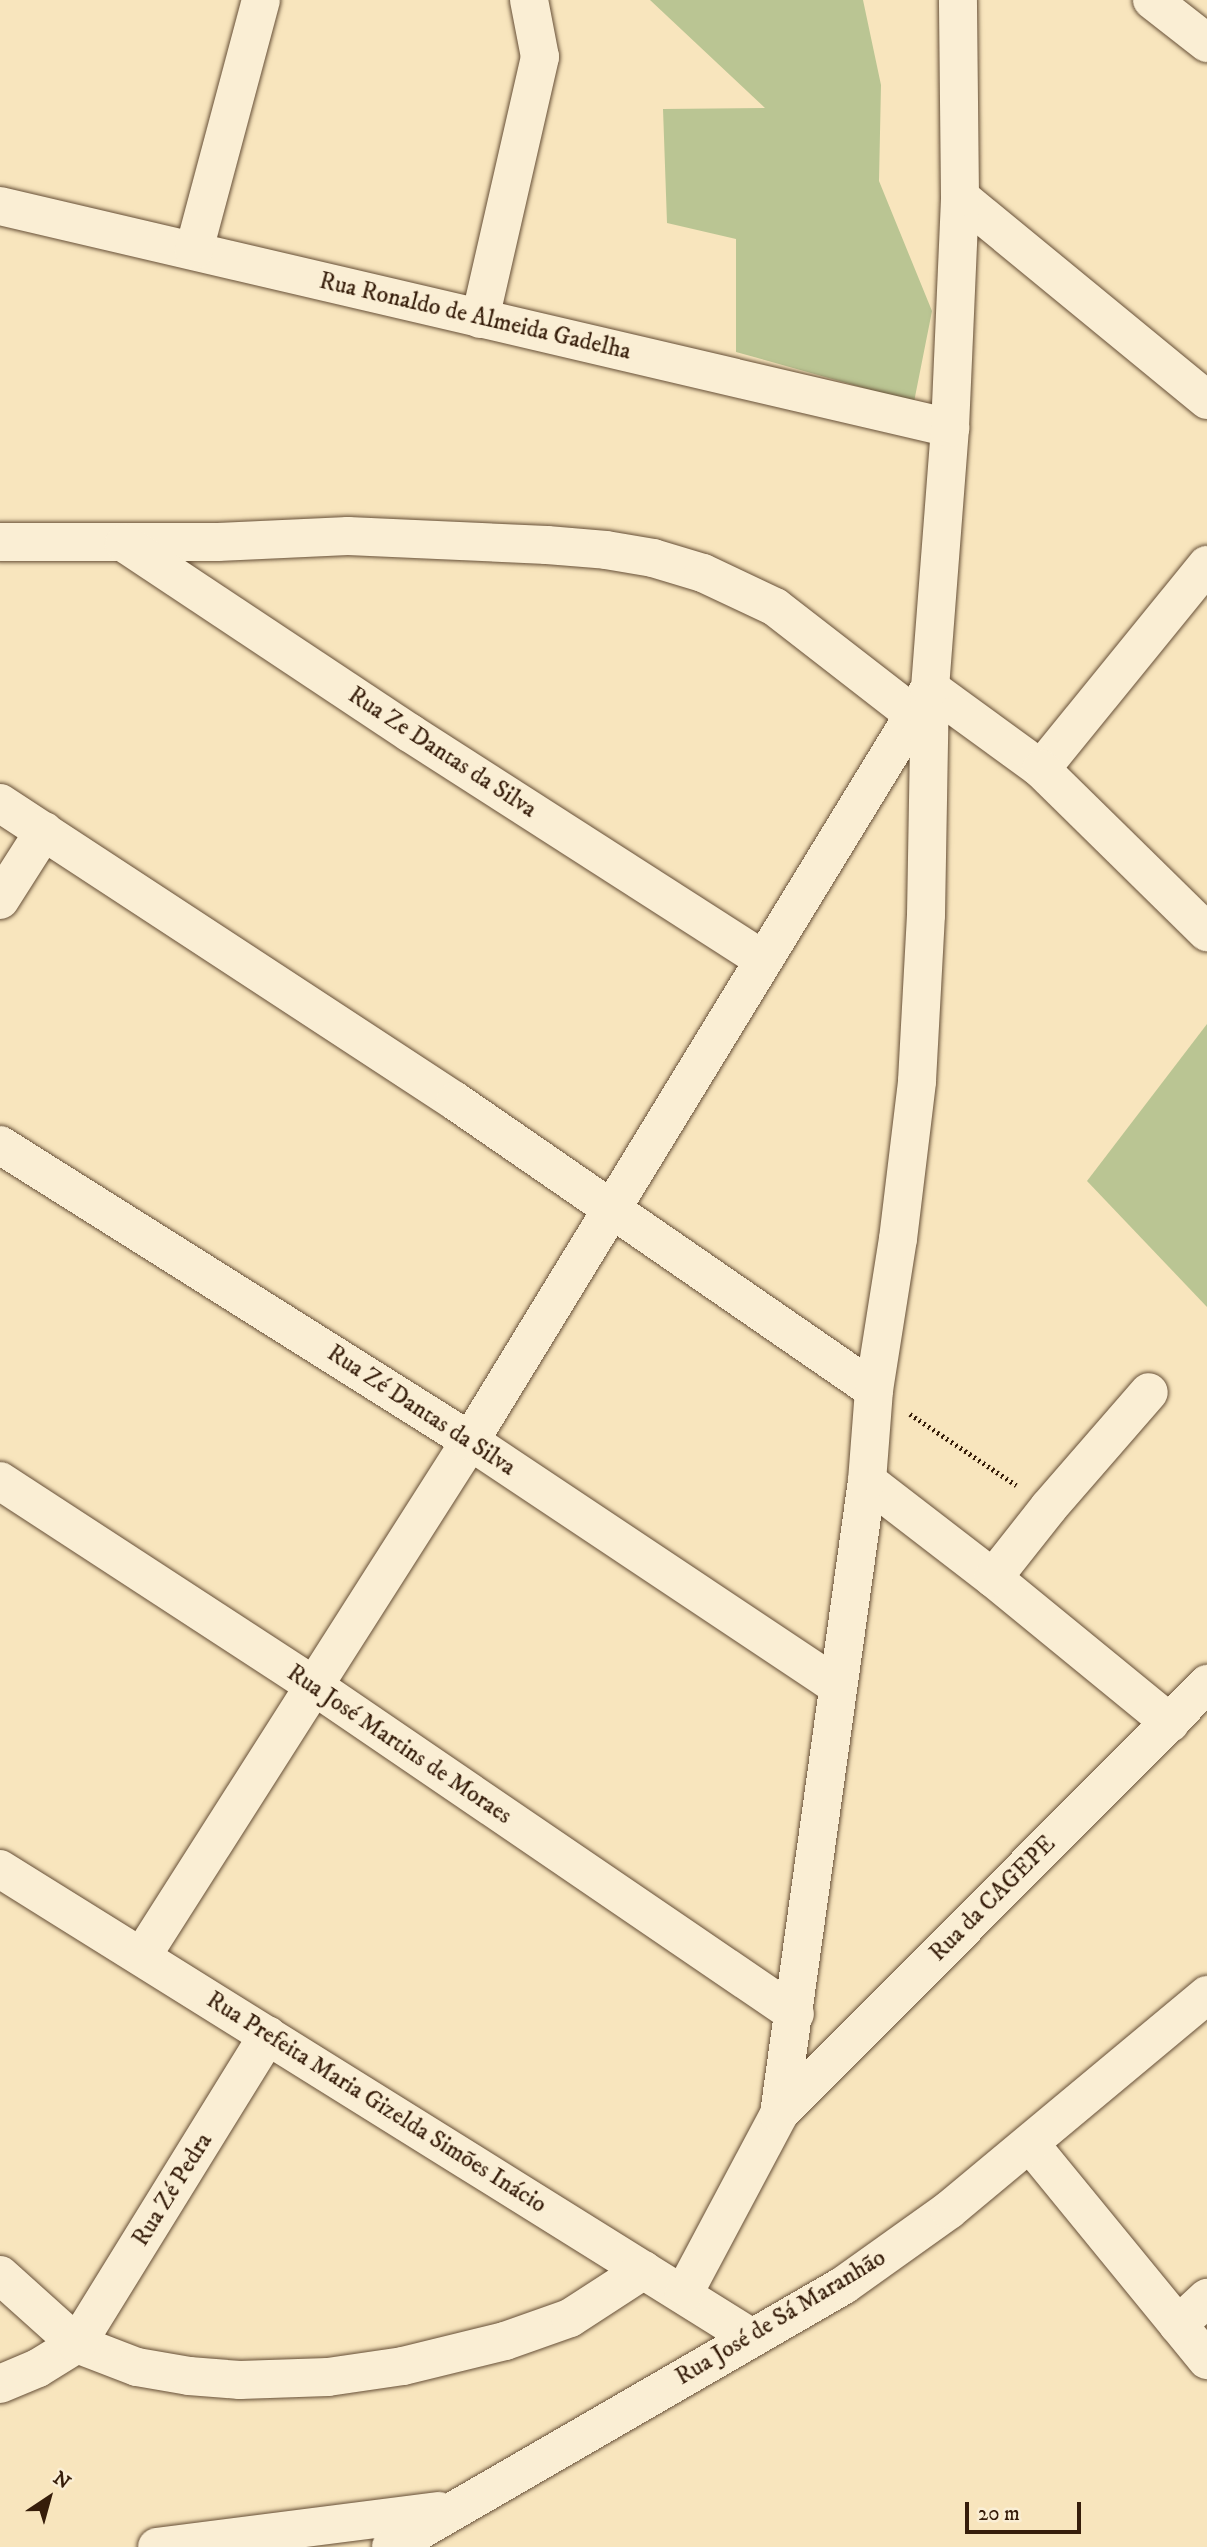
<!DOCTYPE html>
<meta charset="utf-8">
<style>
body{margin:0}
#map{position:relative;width:1207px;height:2547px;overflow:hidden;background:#f8e5bd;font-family:"IM FELL DW Pica",serif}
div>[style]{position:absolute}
.green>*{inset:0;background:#bac593}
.path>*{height:4.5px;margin-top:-2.25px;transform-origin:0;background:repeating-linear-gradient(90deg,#361d0a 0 2px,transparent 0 5.5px)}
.roads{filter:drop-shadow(0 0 2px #664f37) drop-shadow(0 0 2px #664f37)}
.minor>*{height:38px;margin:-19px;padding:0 19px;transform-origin:19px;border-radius:19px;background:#faeed4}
span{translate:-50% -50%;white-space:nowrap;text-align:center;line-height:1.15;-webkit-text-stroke:6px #faeed4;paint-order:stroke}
.street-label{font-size:24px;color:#361d0a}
.north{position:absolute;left:14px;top:2463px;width:70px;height:70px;-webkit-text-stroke:5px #faeed4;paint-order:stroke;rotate:36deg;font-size:19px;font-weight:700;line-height:28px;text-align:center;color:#361d0a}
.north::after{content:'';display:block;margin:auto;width:24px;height:32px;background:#361d0a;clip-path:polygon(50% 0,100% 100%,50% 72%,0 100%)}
.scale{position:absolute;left:965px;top:2502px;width:116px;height:32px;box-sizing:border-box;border:4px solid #361d0a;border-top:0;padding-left:9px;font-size:21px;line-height:24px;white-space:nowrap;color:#361d0a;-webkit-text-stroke:5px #faeed4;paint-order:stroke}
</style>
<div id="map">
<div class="green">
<div style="clip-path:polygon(650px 0,863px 0,881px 85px,879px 181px,932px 311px,914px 402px,736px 352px,736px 239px,667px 223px,663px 109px,765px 108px)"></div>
<div style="clip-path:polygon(1207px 1024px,1207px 1307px,1087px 1181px)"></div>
</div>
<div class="path">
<div style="left:910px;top:1414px;width:128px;rotate:33.8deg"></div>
</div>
<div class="roads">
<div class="minor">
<div style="left:1152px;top:0;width:70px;rotate:38deg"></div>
<div style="left:960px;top:197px;width:320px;rotate:39.4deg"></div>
<div style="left:0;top:206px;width:976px;rotate:13.15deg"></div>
<div style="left:194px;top:250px;width:259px;rotate:-75deg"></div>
<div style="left:480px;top:319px;width:269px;rotate:-77.1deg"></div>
<div style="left:540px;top:57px;width:58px;rotate:-100.9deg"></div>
<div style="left:0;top:542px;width:218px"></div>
<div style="left:218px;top:542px;width:130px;rotate:-2.6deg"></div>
<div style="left:348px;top:536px;width:199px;rotate:2.6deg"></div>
<div style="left:547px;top:545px;width:59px;rotate:4.8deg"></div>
<div style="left:606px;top:550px;width:48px;rotate:9.7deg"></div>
<div style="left:653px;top:558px;width:52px;rotate:16.7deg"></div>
<div style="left:703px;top:573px;width:80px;rotate:25.3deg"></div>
<div style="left:775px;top:607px;width:176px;rotate:37.8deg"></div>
<div style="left:124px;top:543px;width:343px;rotate:33.6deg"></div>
<div style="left:410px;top:733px;width:418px;rotate:32.7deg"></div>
<div style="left:1041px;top:769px;width:263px;rotate:-50.9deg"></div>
<div style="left:0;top:803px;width:544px;rotate:33.22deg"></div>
<div style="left:455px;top:1101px;width:509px;rotate:34.6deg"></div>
<div style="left:0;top:900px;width:82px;rotate:-57.5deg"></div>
<div style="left:0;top:1145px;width:555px;rotate:32.2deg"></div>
<div style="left:470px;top:1441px;width:441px;rotate:33.7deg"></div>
<div style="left:0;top:1481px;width:375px;rotate:33.1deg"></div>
<div style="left:314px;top:1686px;width:582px;rotate:34.29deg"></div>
<div style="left:867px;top:1481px;width:159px;rotate:37.6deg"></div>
<div style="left:993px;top:1578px;width:229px;rotate:39.3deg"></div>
<div style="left:993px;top:1578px;width:90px;rotate:-51.7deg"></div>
<div style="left:1049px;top:1507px;width:152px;rotate:-49deg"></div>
<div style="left:0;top:1869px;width:886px;rotate:31.95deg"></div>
<div style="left:142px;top:1956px;width:611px;rotate:-57.51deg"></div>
<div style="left:470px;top:1441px;width:882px;rotate:-58.58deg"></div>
<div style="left:930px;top:688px;width:137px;rotate:36.1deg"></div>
<div style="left:1041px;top:769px;width:233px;rotate:44.5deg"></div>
<div style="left:779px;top:2114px;width:607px;rotate:-45.13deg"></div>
<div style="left:1031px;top:2145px;width:278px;rotate:50.7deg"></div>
<div style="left:0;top:2275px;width:103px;rotate:41.9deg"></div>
<div style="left:77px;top:2344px;width:64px;rotate:21deg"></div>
<div style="left:137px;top:2367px;width:53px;rotate:9.8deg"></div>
<div style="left:189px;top:2376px;width:51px;rotate:4.5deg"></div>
<div style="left:240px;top:2380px;width:88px;rotate:-2deg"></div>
<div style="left:328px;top:2377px;width:76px;rotate:-8.3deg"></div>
<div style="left:403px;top:2366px;width:105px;rotate:-13.8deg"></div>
<div style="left:505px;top:2341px;width:69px;rotate:-19.5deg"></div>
<div style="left:570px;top:2318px;width:88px;rotate:-33deg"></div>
<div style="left:684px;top:2293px;width:203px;rotate:-62deg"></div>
<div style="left:779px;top:2114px;width:639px;rotate:-82.09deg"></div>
<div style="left:867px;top:1481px;width:91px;rotate:-85.6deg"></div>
<div style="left:874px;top:1390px;width:153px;rotate:-81deg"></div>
<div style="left:898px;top:1239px;width:159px;rotate:-83.1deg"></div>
<div style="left:917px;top:1081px;width:166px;rotate:-86.9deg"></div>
<div style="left:926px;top:915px;width:227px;rotate:-89deg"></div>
<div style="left:930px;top:688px;width:261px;rotate:-85.6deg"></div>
<div style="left:950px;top:428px;width:231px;rotate:-87.5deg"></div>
<div style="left:960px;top:197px;width:197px;rotate:-90.6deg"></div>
<div style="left:1178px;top:2325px;width:40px;rotate:-43deg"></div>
<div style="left:0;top:2384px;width:41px;rotate:-22.8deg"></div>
<div style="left:38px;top:2368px;width:46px;rotate:-31.6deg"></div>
<div style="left:77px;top:2344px;width:363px;rotate:-58.3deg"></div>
<div style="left:157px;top:2547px;width:284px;rotate:-7.3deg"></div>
<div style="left:391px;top:2547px;width:523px;rotate:-30.04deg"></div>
<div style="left:844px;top:2285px;width:129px;rotate:-35.5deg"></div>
<div style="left:949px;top:2210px;width:336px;rotate:-39.8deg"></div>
</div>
</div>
<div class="street-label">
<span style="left:475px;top:317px;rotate:13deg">Rua Ronaldo de Almeida Gadelha</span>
<span style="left:442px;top:753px;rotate:33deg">Rua Ze Dantas da Silva</span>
<span style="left:421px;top:1411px;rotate:33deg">Rua Zé Dantas da Silva</span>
<span style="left:399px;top:1745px;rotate:34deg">Rua José Martins de Moraes</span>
<span style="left:993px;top:1899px;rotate:-45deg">Rua da CAGEPE</span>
<span style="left:376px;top:2103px;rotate:32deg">Rua Prefeita Maria Gizelda Simões Inácio</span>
<span style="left:173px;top:2190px;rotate:-58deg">Rua Zé Pedra</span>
<span style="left:781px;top:2318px;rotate:-31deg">Rua José de Sá Maranhão</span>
</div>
<div class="north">N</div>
<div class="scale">20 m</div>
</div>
